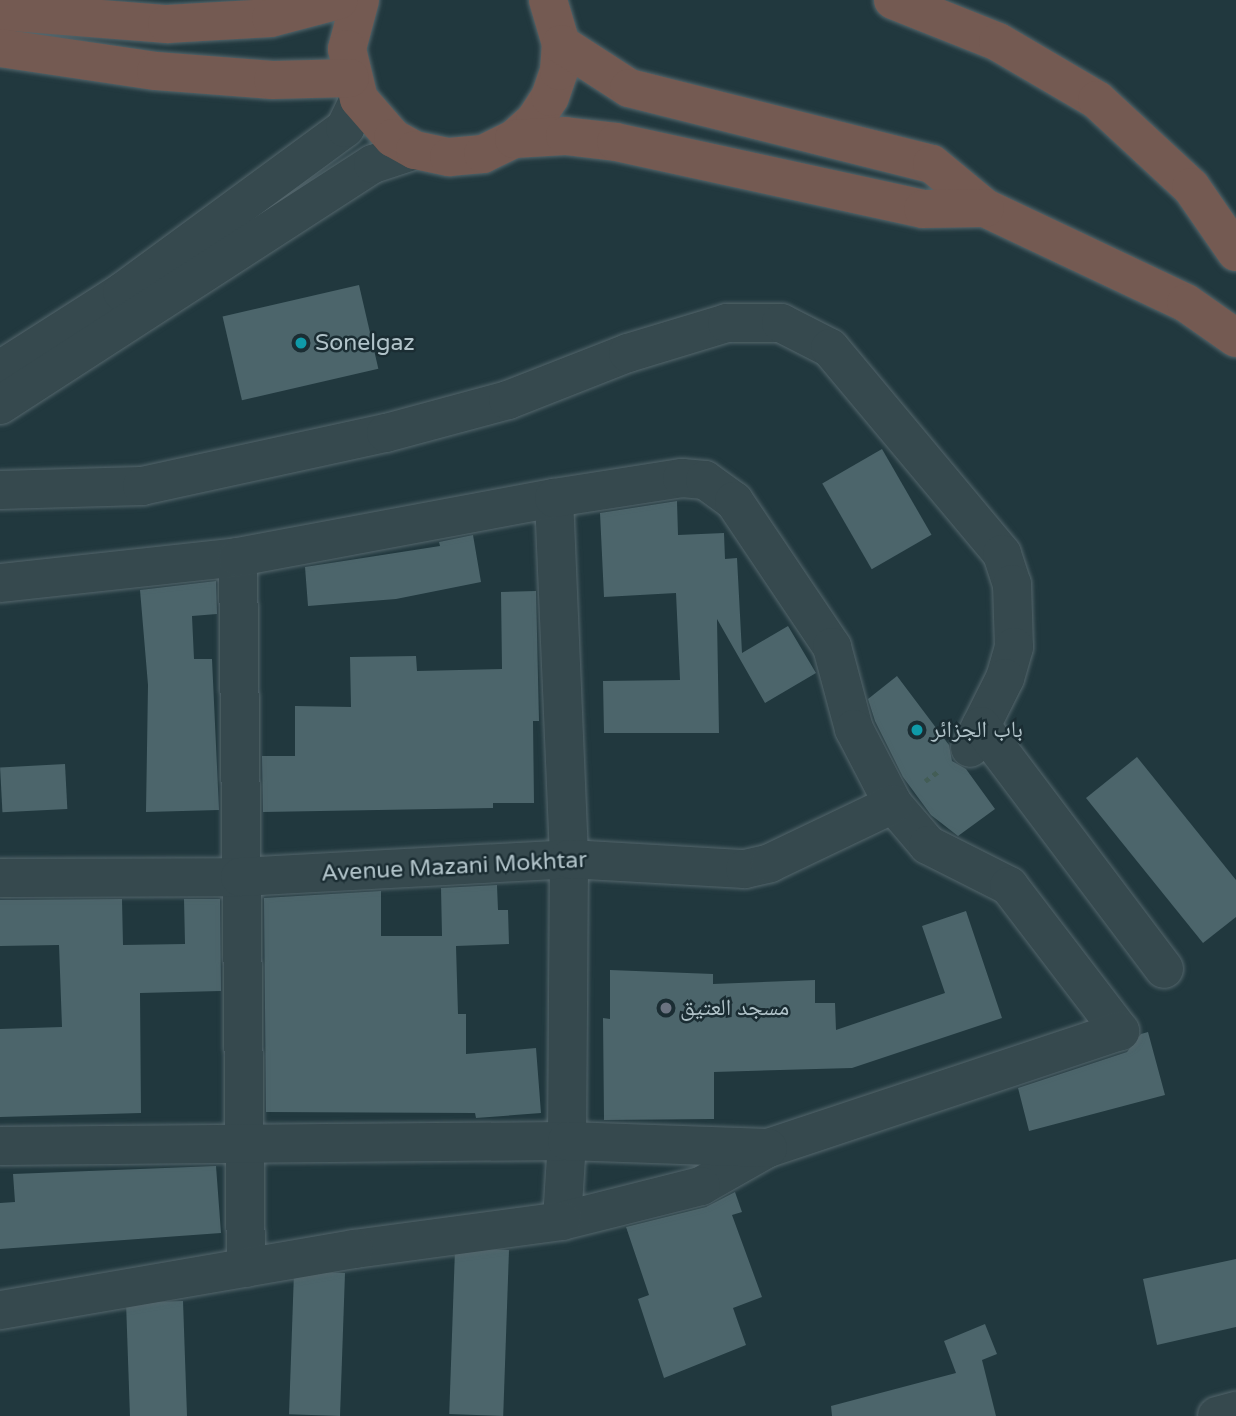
<!DOCTYPE html>
<meta charset="utf-8">
<style>
body{margin:0}
#map{position:relative;width:1236px;height:1416px;overflow:hidden;background:#21383e;font-family:"Varela Round","Noto Naskh Arabic",sans-serif}
div>[style]{position:absolute}
.building>*{inset:0;background:#4c656b;transform-origin:0 0}
.path>*{height:4.5px;margin-top:-2.25px;transform-origin:0;background:repeating-linear-gradient(90deg,#435d56 0 5px,transparent 0 10px)}
.roads{filter:drop-shadow(0 0 2px #54666c) drop-shadow(0 0 2px #54666c)}
.street>*{height:38px;margin:-19px;padding:0 19px;transform-origin:19px;border-radius:19px;background:#36494e}
.highway>*{height:38px;margin:-19px;padding:0 19px;transform-origin:19px;border-radius:19px;background:#745a52}
.dots>*{width:19px;height:19px;translate:-50% -50%;box-sizing:border-box;border:4px solid #1b2d33;border-radius:50%}
span{translate:-50% -50%;white-space:nowrap;text-align:center;line-height:1.15;-webkit-text-stroke:5px #1b2d33;paint-order:stroke}
.poi-label{font-size:23px;color:#b1c3c9}
.left{translate:0 -50%;text-align:left}
.street-label{font-size:23px;color:#b1c3c9}
</style>
<div id="map">
<div class="building">
<div style="left:359px;top:285px;width:86px;height:140px;rotate:77deg"></div>
<div style="left:882px;top:449px;width:99px;height:69px;rotate:60deg"></div>
<div style="clip-path:polygon(677px 501px,678px 535px,724px 533px,725px 559px,737px 558px,742px 653px,788px 626px,816px 673px,765px 703px,717px 619px,719px 733px,604px 733px,603px 681px,680px 680px,676px 593px,604px 597px,600px 513px)"></div>
<div style="clip-path:polygon(473px 535px,481px 582px,396px 599px,308px 606px,305px 567px,440px 546px,439px 542px)"></div>
<div style="clip-path:polygon(216px 581px,217px 614px,192px 616px,194px 659px,212px 659px,219px 810px,146px 812px,148px 685px,140px 590px)"></div>
<div style="clip-path:polygon(536px 591px,539px 721px,533px 721px,534px 803px,493px 803px,493px 808px,263px 812px,262px 756px,295px 756px,295px 706px,351px 707px,350px 657px,416px 656px,417px 671px,502px 669px,501px 592px)"></div>
<div style="clip-path:polygon(897px 676px,949px 745px,952px 761px,966px 769px,995px 809px,958px 836px,931px 815px,903px 777px,875px 721px,868px 699px)"></div>
<div style="clip-path:polygon(1137px 757px,1236px 880px,1236px 917px,1203px 943px,1086px 798px)"></div>
<div style="left:65px;top:764px;width:45px;height:65px;rotate:87deg"></div>
<div style="clip-path:polygon(497px 885px,498px 910px,508px 910px,509px 944px,456px 946px,458px 1014px,466px 1014px,466px 1054px,536px 1048px,541px 1113px,476px 1118px,475px 1113px,266px 1112px,264px 898px,381px 891px,381px 936px,442px 936px,441px 888px)"></div>
<div style="clip-path:polygon(122px 899px,123px 945px,185px 944px,184px 899px,220px 899px,221px 991px,140px 993px,141px 1113px,0 1117px,0 1029px,62px 1027px,59px 945px,0 946px,0 900px)"></div>
<div style="clip-path:polygon(966px 911px,1002px 1018px,852px 1068px,714px 1072px,714px 1119px,604px 1120px,603px 1018px,610px 1019px,610px 970px,713px 974px,713px 984px,815px 980px,815px 1003px,835px 1003px,836px 1030px,945px 993px,922px 926px)"></div>
<div style="clip-path:polygon(1148px 1032px,1165px 1095px,1029px 1131px,1018px 1088px,1127px 1052px,1141px 1034px)"></div>
<div style="clip-path:polygon(216px 1166px,221px 1233px,0 1249px,0 1203px,15px 1202px,13px 1174px)"></div>
<div style="clip-path:polygon(735px 1192px,742px 1212px,732px 1215px,762px 1297px,733px 1308px,746px 1345px,664px 1378px,638px 1299px,649px 1295px,626px 1227px,706px 1207px)"></div>
<div style="left:509px;top:1250px;width:166px;height:54px;rotate:92deg"></div>
<div style="clip-path:polygon(1236px 1259px,1236px 1327px,1157px 1345px,1143px 1279px)"></div>
<div style="left:345px;top:1273px;width:143px;height:51px;rotate:92deg"></div>
<div style="left:183px;top:1301px;width:115px;height:57px;rotate:88deg"></div>
<div style="clip-path:polygon(985px 1324px,997px 1354px,982px 1360px,996px 1416px,832px 1416px,831px 1406px,956px 1373px,944px 1341px)"></div>
</div>
<div class="path">
<div style="left:925px;top:781px;width:19px;rotate:-36deg"></div>
</div>
<div class="roads">
<div class="street">
<div style="left:0;top:370px;width:145px;rotate:-32.6deg"></div>
<div style="left:122px;top:292px;width:277px;rotate:-36.3deg"></div>
<div style="left:345px;top:128px;width:32px;rotate:-64deg"></div>
<div style="left:0;top:405px;width:444px;rotate:-32.9deg"></div>
<div style="left:373px;top:164px;width:44px;rotate:-18.4deg"></div>
<div style="left:0;top:490px;width:142px;rotate:-1.6deg"></div>
<div style="left:142px;top:486px;width:250px;rotate:-12.3deg"></div>
<div style="left:386px;top:433px;width:126px;rotate:-15.1deg"></div>
<div style="left:508px;top:400px;width:129px;rotate:-21.4deg"></div>
<div style="left:628px;top:353px;width:103px;rotate:-16.9deg"></div>
<div style="left:727px;top:323px;width:54px"></div>
<div style="left:781px;top:323px;width:55px;rotate:27deg"></div>
<div style="left:830px;top:348px;width:268px;rotate:50.1deg"></div>
<div style="left:1002px;top:554px;width:32px;rotate:72deg"></div>
<div style="left:1012px;top:584px;width:63px;rotate:88.2deg"></div>
<div style="left:1014px;top:647px;width:32px;rotate:106deg"></div>
<div style="left:1005px;top:678px;width:78px;rotate:116.6deg"></div>
<div style="left:554px;top:498px;width:361px;rotate:87.6deg"></div>
<div style="left:569px;top:859px;width:282px;rotate:90.4deg"></div>
<div style="left:567px;top:1141px;width:80px;rotate:93.6deg"></div>
<div style="left:238px;top:557px;width:711px;rotate:89.36deg"></div>
<div style="left:0;top:583px;width:239px;rotate:-6.2deg"></div>
<div style="left:238px;top:557px;width:321px;rotate:-10.6deg"></div>
<div style="left:554px;top:498px;width:130px;rotate:-8.9deg"></div>
<div style="left:682px;top:478px;width:23px;rotate:5deg"></div>
<div style="left:705px;top:480px;width:36px;rotate:36deg"></div>
<div style="left:734px;top:501px;width:176px;rotate:56.1deg"></div>
<div style="left:832px;top:647px;width:85px;rotate:75deg"></div>
<div style="left:854px;top:729px;width:85px;rotate:62.5deg"></div>
<div style="left:893px;top:804px;width:54px;rotate:49.5deg"></div>
<div style="left:928px;top:845px;width:91px;rotate:26.8deg"></div>
<div style="left:1009px;top:886px;width:183px;rotate:52.6deg"></div>
<div style="left:1120px;top:1031px;width:371px;rotate:161.6deg"></div>
<div style="left:768px;top:1148px;width:77px;rotate:150.4deg"></div>
<div style="left:701px;top:1186px;width:143px;rotate:165.9deg"></div>
<div style="left:562px;top:1221px;width:210px;rotate:172.3deg"></div>
<div style="left:354px;top:1249px;width:359px;rotate:170.2deg"></div>
<div style="left:981px;top:726px;width:304px;rotate:53deg"></div>
<div style="left:0;top:878px;width:240px;rotate:-0.2deg"></div>
<div style="left:240px;top:877px;width:329px;rotate:-3.1deg"></div>
<div style="left:569px;top:859px;width:176px;rotate:3.3deg"></div>
<div style="left:745px;top:869px;width:26px;rotate:-13deg"></div>
<div style="left:770px;top:863px;width:136px;rotate:-25.6deg"></div>
<div style="left:0;top:1146px;width:567px;rotate:-0.51deg"></div>
<div style="left:567px;top:1141px;width:201px;rotate:2deg"></div>
<div style="left:1217px;top:1416px;width:20px;rotate:-15deg"></div>
</div>
<div class="highway">
<div style="left:360px;top:0;width:51px;rotate:104.9deg"></div>
<div style="left:347px;top:49px;width:51px;rotate:76.5deg"></div>
<div style="left:359px;top:99px;width:52px;rotate:48.9deg"></div>
<div style="left:393px;top:138px;width:25px;rotate:29deg"></div>
<div style="left:415px;top:150px;width:35px;rotate:12deg"></div>
<div style="left:449px;top:157px;width:34px;rotate:-5deg"></div>
<div style="left:483px;top:154px;width:34px;rotate:-26deg"></div>
<div style="left:514px;top:139px;width:28px;rotate:-42deg"></div>
<div style="left:535px;top:120px;width:27px;rotate:-57deg"></div>
<div style="left:550px;top:97px;width:28px;rotate:-71deg"></div>
<div style="left:559px;top:71px;width:27px;rotate:-86deg"></div>
<div style="left:561px;top:44px;width:46px;rotate:-106.5deg"></div>
<div style="left:893px;top:0;width:113px;rotate:21.8deg"></div>
<div style="left:998px;top:42px;width:115px;rotate:30.4deg"></div>
<div style="left:1097px;top:100px;width:128px;rotate:42.8deg"></div>
<div style="left:1191px;top:187px;width:79px;rotate:55.3deg"></div>
<div style="left:0;top:11px;width:168px;rotate:4.5deg"></div>
<div style="left:167px;top:24px;width:104px;rotate:-3.3deg"></div>
<div style="left:271px;top:18px;width:70px;rotate:-14.8deg"></div>
<div style="left:561px;top:44px;width:81px;rotate:32.9deg"></div>
<div style="left:629px;top:88px;width:312px;rotate:14.1deg"></div>
<div style="left:932px;top:164px;width:69px;rotate:39.7deg"></div>
<div style="left:985px;top:208px;width:222px;rotate:25.3deg"></div>
<div style="left:1186px;top:303px;width:61px;rotate:35deg"></div>
<div style="left:0;top:48px;width:158px;rotate:8.4deg"></div>
<div style="left:156px;top:71px;width:117px;rotate:4.4deg"></div>
<div style="left:273px;top:80px;width:77px;rotate:-1.5deg"></div>
<div style="left:514px;top:139px;width:51px;rotate:-3.4deg"></div>
<div style="left:565px;top:136px;width:51px;rotate:6.7deg"></div>
<div style="left:616px;top:142px;width:314px;rotate:12.3deg"></div>
<div style="left:923px;top:209px;width:62px;rotate:-0.9deg"></div>
</div>
</div>
<div class="dots">
<div style="left:301px;top:343px;background:#0f9aa8"></div>
<div style="left:917px;top:730px;background:#0f9aa8"></div>
<div style="left:666px;top:1008px;background:#6b7280"></div>
</div>
<div class="poi-label">
<span class="left" style="left:315px;top:343px">Sonelgaz</span>
<span class="left" style="left:931px;top:730px">باب الجزائر</span>
<span class="left" style="left:680px;top:1008px">مسجد العتيق</span>
</div>
<div class="street-label">
<span style="left:454px;top:867px;rotate:-3deg">Avenue Mazani Mokhtar</span>
</div>
</div>
